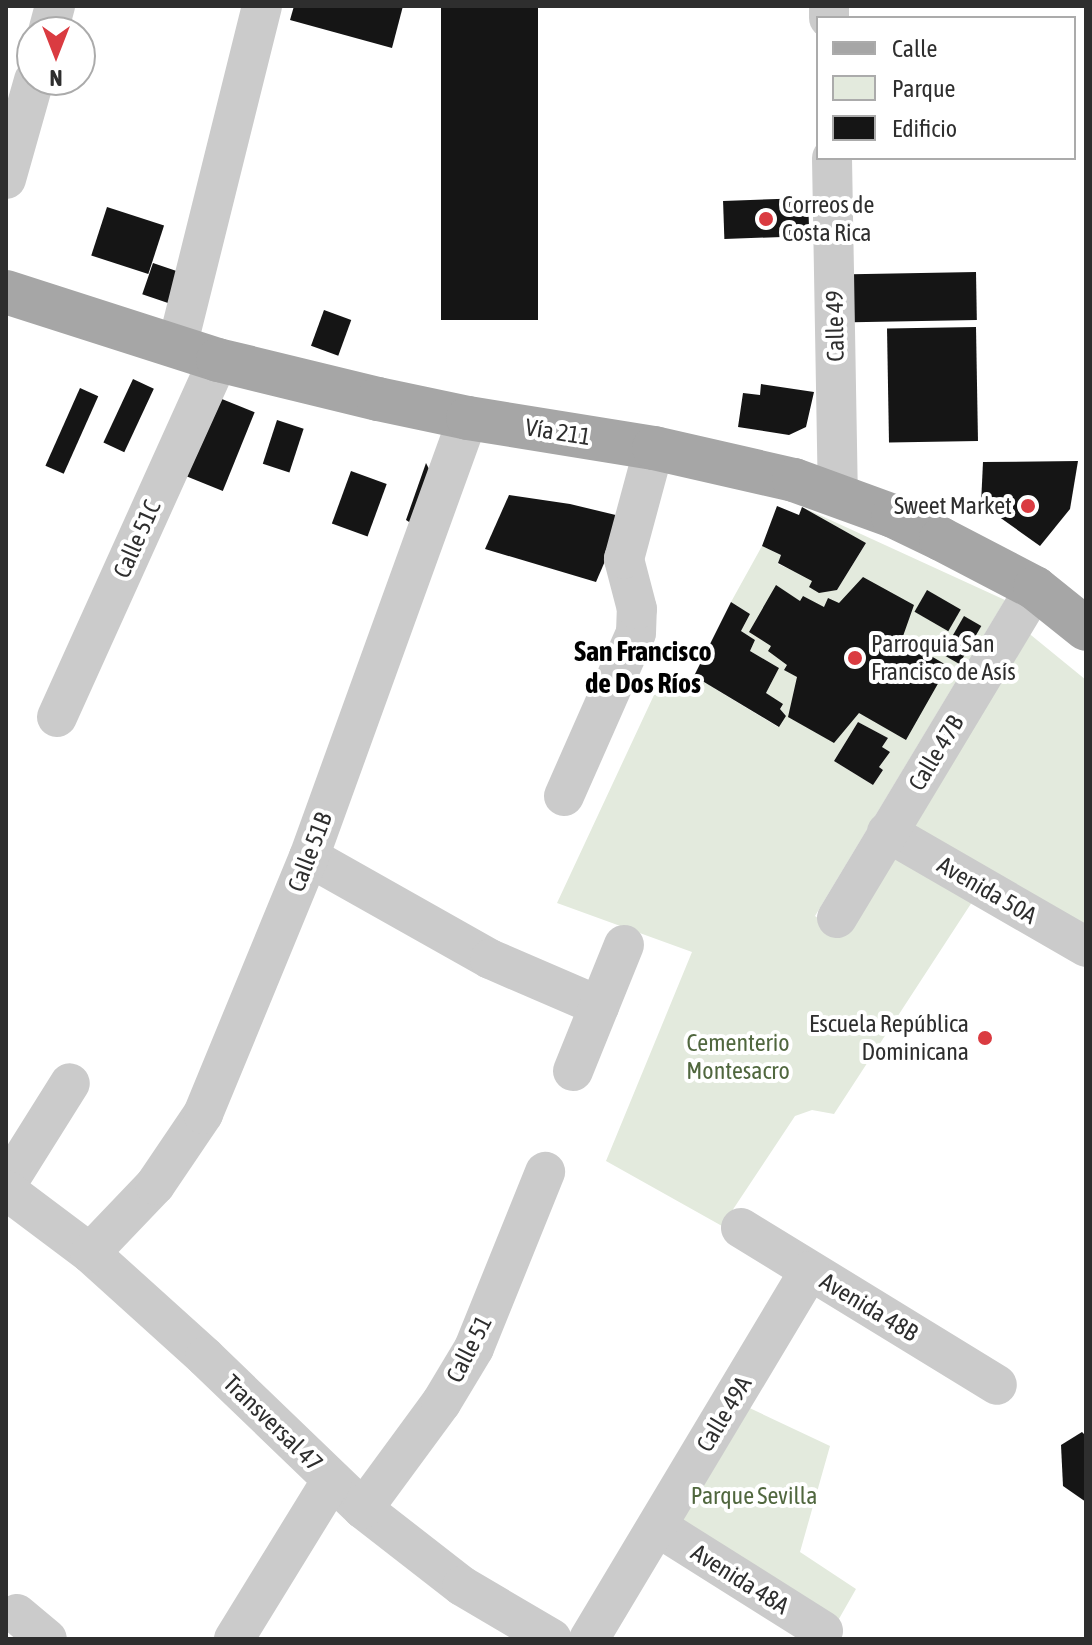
<!DOCTYPE html>
<meta charset="utf-8">
<style>
body{margin:0}
#map{position:relative;width:1092px;height:1645px;overflow:hidden;background:#fff;font-family:"Asap Condensed",sans-serif}
div>[style]{position:absolute}
.green>*{inset:0;background:#e3eadd}
.building>*{inset:0;background:#151515;transform-origin:0 0}
.minor>*{height:40px;margin:-20px;padding:0 20px;transform-origin:20px;border-radius:20px;background:#cbcbcb}
.major>*{height:44px;margin:-22px;padding:0 22px;transform-origin:22px;border-radius:22px;background:#a6a6a6}
.dots>*{width:22px;height:22px;translate:-50% -50%;box-sizing:border-box;border:4px solid #fff;border-radius:50%}
span{translate:-50% -50%;white-space:nowrap;text-align:center;line-height:1.15;-webkit-text-stroke:8px #fff;paint-order:stroke}
.poi-label{font-size:24px;color:#2e2e2e}
.left{translate:0 -50%;text-align:left}
.right{translate:-100% -50%;text-align:right}
.street-label{font-size:24px;color:#2e2e2e}
.park-label{font-size:24px;color:#50673e}
.quarter-label{font-size:28px;color:#000;font-weight:700}
.frame{position:absolute;inset:0;border:8px solid #2e2e2e;pointer-events:none}
.legend{position:absolute;left:816px;top:16px;width:260px;height:144px;box-sizing:border-box;background:#fff;border:2px solid #ababab;margin:0;padding:10px 14px;list-style:none;font-size:24px;color:#2e2e2e}
.legend li{display:flex;align-items:center;gap:16px;height:40px}
.legend b{width:40px;border:2px solid #ababab}
.north{position:absolute;left:16px;top:16px;width:80px;height:80px;box-sizing:border-box;background:#fff;border:2px solid #ababab;border-radius:50%;rotate:180deg;font-size:22px;font-weight:700;line-height:32px;text-align:center;color:#2e2e2e}
.north::after{content:'';display:block;margin:auto;width:28px;height:36px;background:#da3b41;clip-path:polygon(50% 0,100% 100%,50% 72%,0 100%)}
</style>
<div id="map">
<div class="green">
<div style="clip-path:polygon(evenodd,802px 507px,1005px 600px,815px 916px,843px 936px,899px 851px,974px 899px,834px 1114px,812px 1110px,795px 1116px,722px 1226px,606px 1161px,692px 952px,557px 903px,654px 695px,689px 685px,694px 676px,778px 727px,786px 716px,780px 709px,782px 704px,766px 693px,779px 668px,750px 651px,755px 640px,741px 631px,750px 614px,731px 602px,762px 546px,781px 555px,778px 564px,837px 590px,866px 543px,802px 507px,858px 722px,888px 738px,882px 747px,879px 767px,883px 770px,873px 785px,834px 761px,858px 722px)"></div>
<div style="clip-path:polygon(1026px 631px,1086px 680px,1086px 936px,903px 829px)"></div>
<div style="clip-path:polygon(741px 1404px,830px 1446px,800px 1552px,856px 1589px,836px 1624px,671px 1519px)"></div>
</div>
<div class="building">
<div style="clip-path:polygon(294px 6px,403px 6px,392px 48px,290px 20px)"></div>
<div style="left:441px;top:6px;width:97px;height:314px"></div>
<div style="left:808px;top:198px;width:38px;height:85px;rotate:88deg"></div>
<div style="left:107px;top:207px;width:60px;height:51px;rotate:18deg"></div>
<div style="left:153px;top:263px;width:28px;height:33px;rotate:19deg"></div>
<div style="left:976px;top:272px;width:48px;height:124px;rotate:89deg"></div>
<div style="left:324px;top:310px;width:29px;height:38px;rotate:20deg"></div>
<div style="left:976px;top:327px;width:114px;height:89px;rotate:89deg"></div>
<div style="left:133px;top:379px;width:23px;height:70px;rotate:25deg"></div>
<div style="clip-path:polygon(761px 384px,814px 392px,806px 427px,789px 435px,738px 427px,743px 393px,760px 395px)"></div>
<div style="left:80px;top:388px;width:20px;height:85px;rotate:24deg"></div>
<div style="left:212px;top:395px;width:46px;height:85px;rotate:22deg"></div>
<div style="left:277px;top:420px;width:28px;height:46px;rotate:18deg"></div>
<div style="clip-path:polygon(1078px 461px,1070px 509px,1040px 546px,981px 504px,983px 462px)"></div>
<div style="clip-path:polygon(426px 463px,435px 481px,417px 527px,406px 520px)"></div>
<div style="left:351px;top:471px;width:38px;height:56px;rotate:20deg"></div>
<div style="clip-path:polygon(509px 495px,570px 504px,624px 517px,596px 582px,485px 549px)"></div>
<div style="clip-path:polygon(777px 506px,799px 515px,802px 507px,866px 543px,837px 590px,819px 593px,809px 587px,812px 581px,778px 563px,781px 555px,762px 546px)"></div>
<div style="clip-path:polygon(863px 577px,914px 605px,902px 639px,948px 666px,906px 740px,859px 713px,834px 743px,788px 717px,797px 677px,784px 670px,787px 665px,768px 651px,771px 646px,749px 632px,776px 585px,800px 601px,803px 596px,824px 607px,828px 598px,839px 603px)"></div>
<div style="left:927px;top:590px;width:39px;height:25px;rotate:30deg"></div>
<div style="clip-path:polygon(731px 602px,750px 614px,741px 631px,755px 640px,750px 651px,779px 668px,766px 693px,783px 704px,780px 709px,786px 716px,779px 727px,694px 676px)"></div>
<div style="left:964px;top:616px;width:20px;height:44px;rotate:30deg"></div>
<div style="clip-path:polygon(858px 722px,888px 738px,882px 747px,890px 752px,879px 767px,883px 770px,873px 785px,834px 761px)"></div>
<div style="clip-path:polygon(1082px 1432px,1086px 1436px,1086px 1502px,1063px 1486px,1061px 1445px)"></div>
</div>
<div class="minor">
<div style="left:829px;top:6px;width:12px;rotate:90deg"></div>
<div style="left:48px;top:32px;width:27px;rotate:-75deg"></div>
<div style="left:832px;top:158px;width:336px;rotate:89deg"></div>
<div style="left:6px;top:179px;width:103px;rotate:-74.2deg"></div>
<div style="left:177px;top:347px;width:351px;rotate:-76deg"></div>
<div style="left:57px;top:717px;width:392px;rotate:-65.7deg"></div>
<div style="left:564px;top:796px;width:178px;rotate:-66.2deg"></div>
<div style="left:636px;top:633px;width:24px;rotate:-88deg"></div>
<div style="left:637px;top:609px;width:52px;rotate:-104.6deg"></div>
<div style="left:624px;top:559px;width:115px;rotate:-74.9deg"></div>
<div style="left:887px;top:832px;width:230px;rotate:30deg"></div>
<div style="left:309px;top:857px;width:208px;rotate:29.4deg"></div>
<div style="left:490px;top:959px;width:119px;rotate:23.3deg"></div>
<div style="left:837px;top:918px;width:385px;rotate:-59deg"></div>
<div style="left:573px;top:1071px;width:136px;rotate:-68deg"></div>
<div style="left:6px;top:1185px;width:120px;rotate:-57.9deg"></div>
<div style="left:6px;top:1190px;width:105px;rotate:36.9deg"></div>
<div style="left:90px;top:1253px;width:155px;rotate:42.1deg"></div>
<div style="left:205px;top:1357px;width:219px;rotate:43.9deg"></div>
<div style="left:363px;top:1509px;width:125px;rotate:37.9deg"></div>
<div style="left:462px;top:1586px;width:104px;rotate:30.5deg"></div>
<div style="left:741px;top:1228px;width:300px;rotate:31.5deg"></div>
<div style="left:90px;top:1253px;width:94px;rotate:-46.3deg"></div>
<div style="left:155px;top:1185px;width:86px;rotate:-55.9deg"></div>
<div style="left:203px;top:1114px;width:278px;rotate:-67.6deg"></div>
<div style="left:309px;top:857px;width:467px;rotate:-70.1deg"></div>
<div style="left:363px;top:1509px;width:132px;rotate:-53.7deg"></div>
<div style="left:441px;top:1403px;width:64px;rotate:-59deg"></div>
<div style="left:474px;top:1348px;width:190px;rotate:-68deg"></div>
<div style="left:658px;top:1527px;width:195px;rotate:32.2deg"></div>
<div style="left:17px;top:1614px;width:39px;rotate:40deg"></div>
<div style="left:234px;top:1639px;width:187px;rotate:-58.4deg"></div>
<div style="left:589px;top:1639px;width:429px;rotate:-59.1deg"></div>
</div>
<div class="major">
<div style="left:6px;top:292px;width:223px;rotate:17.8deg"></div>
<div style="left:218px;top:360px;width:165px;rotate:13.7deg"></div>
<div style="left:378px;top:399px;width:92px;rotate:11.9deg"></div>
<div style="left:468px;top:418px;width:188px;rotate:9.2deg"></div>
<div style="left:654px;top:448px;width:144px;rotate:12.9deg"></div>
<div style="left:794px;top:480px;width:105px;rotate:20deg"></div>
<div style="left:893px;top:516px;width:53px;rotate:25.6deg"></div>
<div style="left:941px;top:539px;width:106px;rotate:27.5deg"></div>
<div style="left:1035px;top:588px;width:65px;rotate:38.8deg"></div>
</div>
<div class="dots">
<div style="left:766px;top:219px;background:#da3b41"></div>
<div style="left:1028px;top:506px;background:#da3b41"></div>
<div style="left:855px;top:658px;background:#da3b41"></div>
<div style="left:985px;top:1038px;background:#da3b41"></div>
</div>
<div class="poi-label">
<span class="left" style="left:782px;top:219px">Correos de<br>Costa Rica</span>
<span class="right" style="left:1012px;top:506px">Sweet Market</span>
<span class="left" style="left:871px;top:658px">Parroquia San<br>Francisco de Asís</span>
<span class="right" style="left:969px;top:1038px">Escuela República<br>Dominicana</span>
</div>
<div class="street-label">
<span style="left:835px;top:326px;rotate:-91deg">Calle 49</span>
<span style="left:558px;top:432px;rotate:9deg">Vía 211</span>
<span style="left:137px;top:539px;rotate:-66deg">Calle 51C</span>
<span style="left:936px;top:753px;rotate:-59deg">Calle 47B</span>
<span style="left:310px;top:852px;rotate:-69deg">Calle 51B</span>
<span style="left:987px;top:890px;rotate:30deg">Avenida 50A</span>
<span style="left:869px;top:1307px;rotate:31deg">Avenida 48B</span>
<span style="left:469px;top:1349px;rotate:-63deg">Calle 51</span>
<span style="left:724px;top:1414px;rotate:-59deg">Calle 49A</span>
<span style="left:273px;top:1423px;rotate:44deg">Transversal 47</span>
<span style="left:740px;top:1579px;rotate:32deg">Avenida 48A</span>
</div>
<div class="park-label">
<span style="left:738px;top:1057px">Cementerio<br>Montesacro</span>
<span style="left:754px;top:1496px">Parque Sevilla</span>
</div>
<div class="quarter-label">
<span style="left:643px;top:667px">San Francisco<br>de Dos Ríos</span>
</div>
<div class="frame"></div>
<ul class="legend">
<li><b style="height:10px;background:#a6a6a6"></b>Calle</li>
<li><b style="height:22px;background:#e3eadd"></b>Parque</li>
<li><b style="height:22px;background:#151515"></b>Edificio</li>
</ul>
<div class="north">N</div>
</div>
